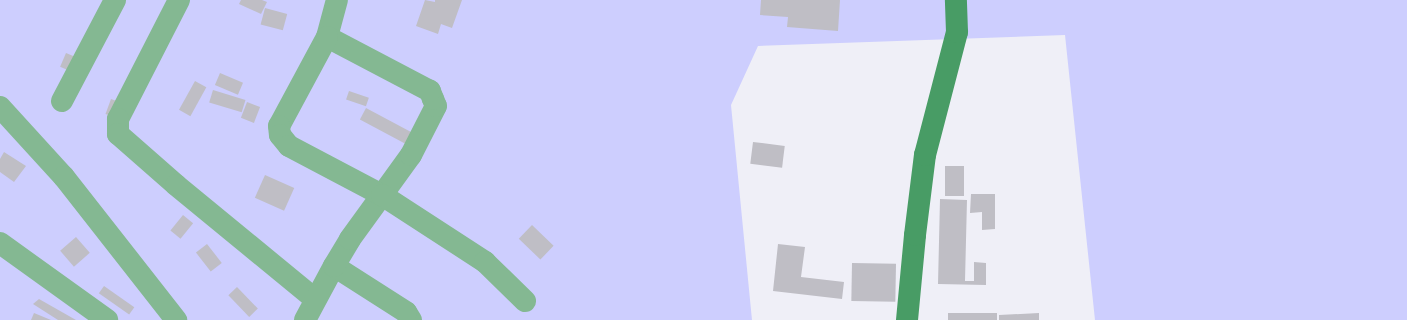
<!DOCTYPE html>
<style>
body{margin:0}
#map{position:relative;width:1407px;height:320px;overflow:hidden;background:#efeff7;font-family:"PT Serif",serif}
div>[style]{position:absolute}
.green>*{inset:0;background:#cdcefe}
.building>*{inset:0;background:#bfbec5;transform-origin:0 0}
.minor>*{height:22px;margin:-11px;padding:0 11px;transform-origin:11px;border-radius:11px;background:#84b892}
.secondary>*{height:22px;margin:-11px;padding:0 11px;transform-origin:11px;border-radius:11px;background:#489c65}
span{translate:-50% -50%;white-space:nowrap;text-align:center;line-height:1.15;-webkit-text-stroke:4px #fff;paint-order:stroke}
</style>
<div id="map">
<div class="green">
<div style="clip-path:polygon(0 0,1407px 0,1407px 320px,1095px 320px,1065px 35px,758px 46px,731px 105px,752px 320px,0 320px)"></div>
</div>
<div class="building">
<div style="clip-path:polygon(241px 0,262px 0,267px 2px,261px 14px,239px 4px)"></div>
<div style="clip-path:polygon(425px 0,435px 2px,435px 0,462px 0,452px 28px,441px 24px,438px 34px,416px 26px)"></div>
<div style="clip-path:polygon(761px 0,840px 0,838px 31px,787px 27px,788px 17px,760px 15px)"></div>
<div style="left:265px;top:8px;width:23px;height:17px;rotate:15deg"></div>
<div style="left:66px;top:53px;width:13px;height:15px;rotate:23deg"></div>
<div style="left:220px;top:73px;width:25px;height:13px;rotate:23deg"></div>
<div style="left:195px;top:81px;width:13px;height:33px;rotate:29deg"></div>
<div style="left:213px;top:90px;width:34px;height:13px;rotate:17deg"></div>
<div style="left:349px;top:91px;width:21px;height:9px;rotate:19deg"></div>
<div style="left:111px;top:99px;width:12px;height:16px;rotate:20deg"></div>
<div style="left:247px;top:102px;width:14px;height:17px;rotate:21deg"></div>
<div style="left:366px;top:108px;width:52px;height:13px;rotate:28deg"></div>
<div style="left:753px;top:142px;width:32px;height:22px;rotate:7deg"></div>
<div style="clip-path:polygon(4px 152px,26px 166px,14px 182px,0 172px,0 159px)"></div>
<div style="left:964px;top:166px;width:30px;height:19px;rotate:90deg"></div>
<div style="left:265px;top:175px;width:32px;height:25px;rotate:24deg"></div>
<div style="clip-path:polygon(971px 194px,995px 194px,995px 229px,982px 230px,982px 212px,970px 213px)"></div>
<div style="clip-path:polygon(940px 199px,967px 200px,965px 281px,974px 281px,974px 262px,986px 263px,986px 285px,938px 284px)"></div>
<div style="left:183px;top:215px;width:13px;height:20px;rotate:39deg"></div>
<div style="left:532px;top:225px;width:30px;height:19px;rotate:44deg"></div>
<div style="left:76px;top:237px;width:21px;height:21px;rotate:49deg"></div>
<div style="left:207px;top:244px;width:24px;height:14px;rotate:52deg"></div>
<div style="clip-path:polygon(778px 244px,805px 247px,801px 277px,844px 282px,842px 299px,773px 291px)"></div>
<div style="left:852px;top:263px;width:44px;height:38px;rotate:1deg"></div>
<div style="left:104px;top:286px;width:37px;height:9px;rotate:35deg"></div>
<div style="left:237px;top:287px;width:30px;height:12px;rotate:46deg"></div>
<div style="clip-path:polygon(39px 299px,76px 320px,58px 320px,33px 304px)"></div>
<div style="clip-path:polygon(34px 313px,51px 320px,31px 320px)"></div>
<div style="left:948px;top:313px;width:49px;height:7px"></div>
<div style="clip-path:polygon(1039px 313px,1039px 320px,999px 320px,999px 315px)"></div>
</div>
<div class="minor">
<div style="left:179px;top:0;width:134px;rotate:117.1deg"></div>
<div style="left:118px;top:119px;width:15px;rotate:90deg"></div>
<div style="left:118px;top:134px;width:77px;rotate:41.3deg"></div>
<div style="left:176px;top:185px;width:180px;rotate:39.4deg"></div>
<div style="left:327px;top:37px;width:38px;rotate:-75deg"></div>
<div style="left:62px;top:101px;width:114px;rotate:-62.3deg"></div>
<div style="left:0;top:107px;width:95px;rotate:47.6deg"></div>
<div style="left:64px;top:177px;width:182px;rotate:51.9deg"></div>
<div style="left:0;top:243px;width:132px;rotate:35.7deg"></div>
<div style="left:305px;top:320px;width:61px;rotate:-61.8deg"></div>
<div style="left:411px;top:320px;width:9px;rotate:-122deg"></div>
<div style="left:406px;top:312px;width:85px;rotate:-147.4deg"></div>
<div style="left:334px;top:266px;width:31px;rotate:-59deg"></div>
<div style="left:350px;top:239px;width:54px;rotate:-54deg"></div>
<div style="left:382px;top:195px;width:49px;rotate:-54.1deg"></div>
<div style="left:411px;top:155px;width:55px;rotate:-63deg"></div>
<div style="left:436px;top:106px;width:8px;rotate:-113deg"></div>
<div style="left:433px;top:99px;width:9px;rotate:-111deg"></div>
<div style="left:430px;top:91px;width:116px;rotate:-152.3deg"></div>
<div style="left:327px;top:37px;width:101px;rotate:118.3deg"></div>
<div style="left:279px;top:126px;width:9px;rotate:84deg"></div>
<div style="left:280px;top:135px;width:14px;rotate:51deg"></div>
<div style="left:289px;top:146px;width:105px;rotate:27.8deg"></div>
<div style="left:382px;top:195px;width:123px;rotate:33deg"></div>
<div style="left:485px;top:262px;width:56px;rotate:44.3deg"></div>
</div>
<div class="secondary">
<div style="left:907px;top:320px;width:85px;rotate:-84.6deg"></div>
<div style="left:915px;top:235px;width:81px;rotate:-82.9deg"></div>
<div style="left:925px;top:155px;width:127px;rotate:-75.4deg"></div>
<div style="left:957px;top:32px;width:32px;rotate:-92deg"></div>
</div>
</div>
